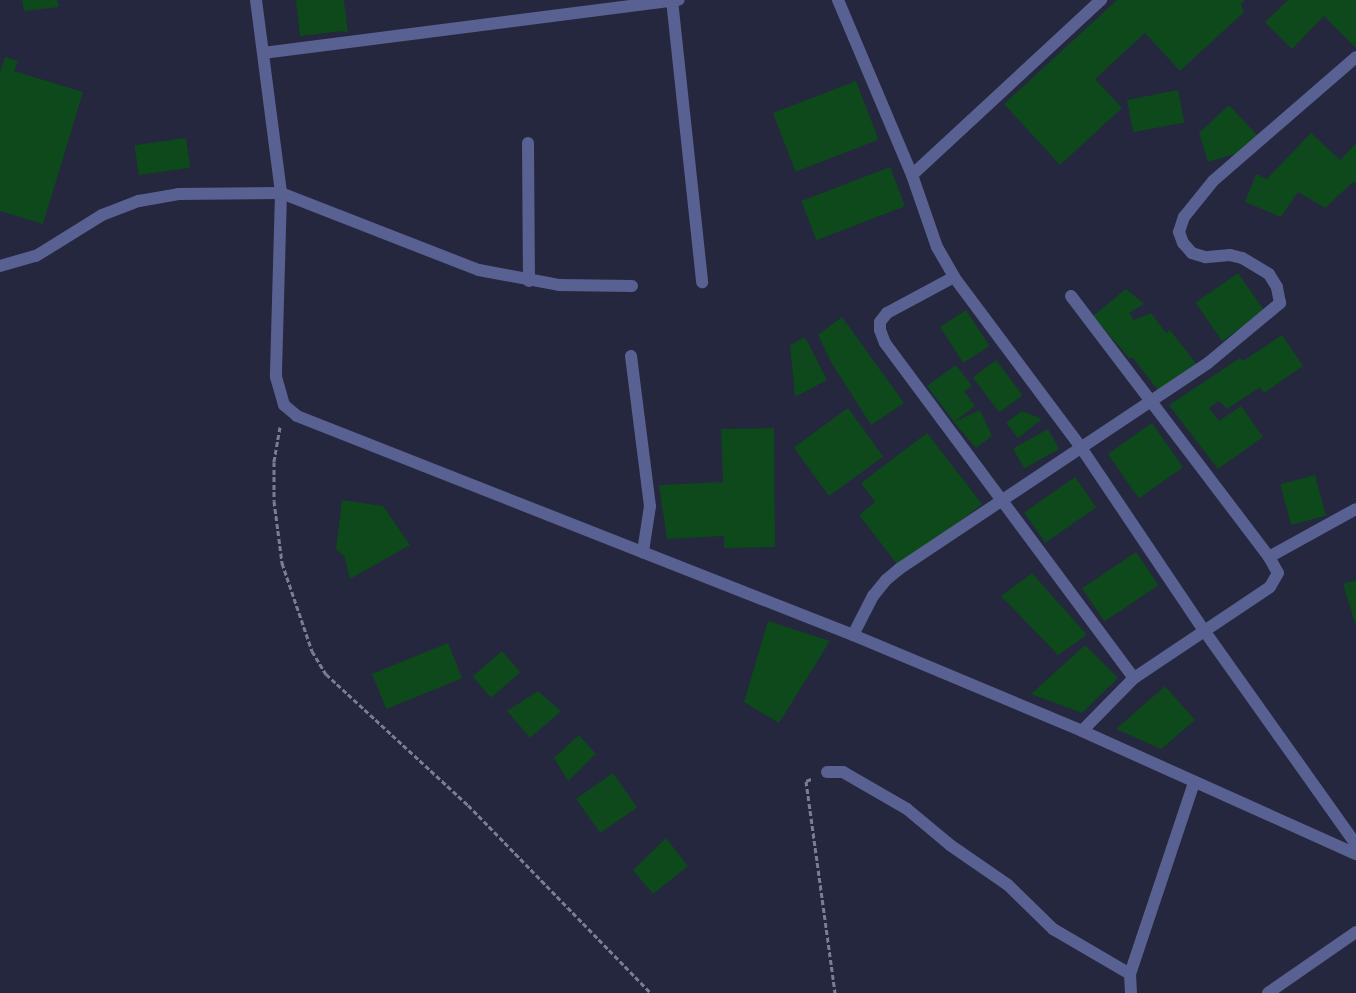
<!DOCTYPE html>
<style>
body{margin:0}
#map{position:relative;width:1356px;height:993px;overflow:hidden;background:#24273d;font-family:Raleway,sans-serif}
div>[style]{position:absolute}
.building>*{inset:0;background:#0d491b;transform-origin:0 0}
.path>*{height:3px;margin-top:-1.5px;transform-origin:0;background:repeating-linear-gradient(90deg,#7b7e91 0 5px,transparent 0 7.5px)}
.minor>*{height:12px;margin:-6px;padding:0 6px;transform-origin:6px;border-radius:6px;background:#596092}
span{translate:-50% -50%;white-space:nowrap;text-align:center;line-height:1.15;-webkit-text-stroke:4.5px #24273d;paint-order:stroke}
</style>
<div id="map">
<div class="building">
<div style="clip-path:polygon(22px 0,57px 0,59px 7px,24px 11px)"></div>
<div style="clip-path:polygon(296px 0,344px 0,348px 33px,342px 31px,300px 36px)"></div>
<div style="clip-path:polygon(1117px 0,1245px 0,1241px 4px,1244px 12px,1180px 71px,1145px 33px,1095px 79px,1122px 108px,1060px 165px,1004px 104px)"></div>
<div style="clip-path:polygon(1288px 0,1356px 0,1356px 48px,1324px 16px,1292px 49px,1265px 22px)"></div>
<div style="clip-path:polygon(5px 57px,18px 61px,14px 71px,83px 92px,43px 224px,0 211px,0 72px)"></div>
<div style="left:856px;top:81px;width:63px;height:89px;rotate:69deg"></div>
<div style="left:1178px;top:90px;width:33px;height:52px;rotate:79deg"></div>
<div style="clip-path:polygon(1229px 105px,1258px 136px,1241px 152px,1208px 162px,1199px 133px)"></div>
<div style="clip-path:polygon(1311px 133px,1340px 160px,1356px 143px,1356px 183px,1354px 181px,1325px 208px,1298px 192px,1281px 217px,1245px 202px,1256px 174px,1267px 179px)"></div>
<div style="left:186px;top:138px;width:30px;height:52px;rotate:82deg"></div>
<div style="left:890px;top:167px;width:42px;height:95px;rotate:69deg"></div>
<div style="left:1238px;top:273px;width:47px;height:52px;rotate:55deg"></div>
<div style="clip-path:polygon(1126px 289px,1144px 304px,1129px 313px,1134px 320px,1151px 313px,1166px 333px,1170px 330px,1198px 366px,1161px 394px,1133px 358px,1129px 358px,1093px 316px)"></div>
<div style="left:966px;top:310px;width:43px;height:31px;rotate:57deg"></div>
<div style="clip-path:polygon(842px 317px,904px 403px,871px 425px,831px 362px,818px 335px)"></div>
<div style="clip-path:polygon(1282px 335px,1303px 366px,1264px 393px,1260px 387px,1227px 409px,1219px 401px,1209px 408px,1219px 421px,1241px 406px,1263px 437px,1218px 469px,1169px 405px,1240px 358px,1243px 361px)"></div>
<div style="clip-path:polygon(805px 337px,827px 380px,795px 397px,790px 345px)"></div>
<div style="left:996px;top:360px;width:44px;height:29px;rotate:53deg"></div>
<div style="clip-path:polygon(956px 365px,972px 386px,964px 391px,975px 406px,954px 422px,980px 410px,992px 436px,976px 448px,954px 422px,927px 386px)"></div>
<div style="left:848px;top:408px;width:60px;height:67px;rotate:54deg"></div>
<div style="clip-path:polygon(1022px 411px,1042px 419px,1018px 438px,1006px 423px)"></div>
<div style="left:1152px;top:423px;width:54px;height:54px;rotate:55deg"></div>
<div style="clip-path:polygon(774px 428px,775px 547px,724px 548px,724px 536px,667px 539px,659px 485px,723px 482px,721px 429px)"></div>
<div style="left:1048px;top:429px;width:23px;height:40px;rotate:61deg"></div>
<div style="clip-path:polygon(927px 433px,982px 504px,900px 568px,859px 515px,875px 502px,861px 483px)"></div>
<div style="left:1315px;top:475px;width:42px;height:36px;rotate:75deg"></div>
<div style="left:1075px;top:477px;width:37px;height:62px;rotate:55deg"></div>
<div style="clip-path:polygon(342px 500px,383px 506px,410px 545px,350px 579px,344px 555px,336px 550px)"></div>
<div style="left:1136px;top:552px;width:40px;height:65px;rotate:56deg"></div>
<div style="clip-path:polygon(1032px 573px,1087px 635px,1058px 655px,1001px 596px)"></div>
<div style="clip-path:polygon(1356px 580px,1356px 626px,1343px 584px)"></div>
<div style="clip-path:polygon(768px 621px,830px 641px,779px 723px,744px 702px)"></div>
<div style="left:448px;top:643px;width:38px;height:82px;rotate:68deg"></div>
<div style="clip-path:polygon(1085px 645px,1118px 678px,1082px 713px,1031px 694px)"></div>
<div style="left:502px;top:651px;width:28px;height:39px;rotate:49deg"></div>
<div style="clip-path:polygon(1165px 686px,1195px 720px,1161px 749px,1116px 729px)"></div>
<div style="clip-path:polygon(538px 691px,561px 711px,530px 738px,507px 711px)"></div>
<div style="clip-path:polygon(579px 735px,596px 754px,568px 781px,554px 758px)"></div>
<div style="left:613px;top:773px;width:42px;height:45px;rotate:55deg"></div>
<div style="clip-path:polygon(666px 838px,688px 866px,653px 894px,633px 870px)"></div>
</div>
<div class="path">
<div style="left:280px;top:427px;width:36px;rotate:100deg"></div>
<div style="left:274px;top:462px;width:39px;rotate:90deg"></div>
<div style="left:274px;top:501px;width:63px;rotate:82.6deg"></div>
<div style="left:282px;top:563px;width:93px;rotate:71.2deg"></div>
<div style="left:312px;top:651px;width:27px;rotate:59deg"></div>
<div style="left:326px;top:674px;width:193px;rotate:42.7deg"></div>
<div style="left:468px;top:805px;width:262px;rotate:45.8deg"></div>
<div style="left:811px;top:779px;width:5px;rotate:158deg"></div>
<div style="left:806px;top:781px;width:214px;rotate:82.2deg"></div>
</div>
<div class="minor">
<div style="left:256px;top:0;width:195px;rotate:82.6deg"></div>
<div style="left:281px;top:193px;width:184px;rotate:91.6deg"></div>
<div style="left:276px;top:377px;width:29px;rotate:74deg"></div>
<div style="left:284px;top:405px;width:17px;rotate:40deg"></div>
<div style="left:297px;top:416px;width:598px;rotate:21.5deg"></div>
<div style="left:853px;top:635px;width:248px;rotate:22.7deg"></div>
<div style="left:1082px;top:731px;width:300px;rotate:24.2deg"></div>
<div style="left:672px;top:0;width:284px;rotate:83.9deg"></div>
<div style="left:838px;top:0;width:190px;rotate:67.1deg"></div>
<div style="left:912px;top:175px;width:76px;rotate:70.9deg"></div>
<div style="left:937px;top:247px;width:34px;rotate:60deg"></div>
<div style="left:954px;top:277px;width:211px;rotate:53.3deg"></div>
<div style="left:1080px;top:446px;width:220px;rotate:56.1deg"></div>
<div style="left:1203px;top:629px;width:264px;rotate:54.6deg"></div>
<div style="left:263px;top:53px;width:419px;rotate:-7.3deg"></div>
<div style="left:528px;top:143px;width:138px;rotate:89.6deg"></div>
<div style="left:912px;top:175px;width:258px;rotate:-42.8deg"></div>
<div style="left:0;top:266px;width:37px;rotate:-16deg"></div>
<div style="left:36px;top:256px;width:78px;rotate:-31.8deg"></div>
<div style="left:102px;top:215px;width:40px;rotate:-21deg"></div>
<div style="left:139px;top:201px;width:40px;rotate:-10deg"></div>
<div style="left:178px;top:194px;width:103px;rotate:-0.6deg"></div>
<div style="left:281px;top:193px;width:212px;rotate:21.3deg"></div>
<div style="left:479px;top:270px;width:81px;rotate:10.6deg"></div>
<div style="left:559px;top:285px;width:73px;rotate:0.8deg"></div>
<div style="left:954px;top:277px;width:76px;rotate:151.8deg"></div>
<div style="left:887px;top:313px;width:11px;rotate:128deg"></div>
<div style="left:880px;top:322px;width:8px;rotate:90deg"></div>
<div style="left:880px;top:330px;width:14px;rotate:69deg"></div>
<div style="left:885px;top:343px;width:417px;rotate:53.4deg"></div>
<div style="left:1134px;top:678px;width:74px;rotate:134.5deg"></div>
<div style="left:1071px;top:296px;width:328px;rotate:52.8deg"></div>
<div style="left:1269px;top:557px;width:18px;rotate:61deg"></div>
<div style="left:1278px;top:573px;width:16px;rotate:120deg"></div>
<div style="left:1270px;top:587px;width:164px;rotate:146.2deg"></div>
<div style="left:631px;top:356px;width:151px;rotate:82.8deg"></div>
<div style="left:650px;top:506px;width:47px;rotate:98.7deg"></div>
<div style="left:1269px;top:557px;width:99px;rotate:-28.9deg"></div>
<div style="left:853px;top:635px;width:44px;rotate:-62.9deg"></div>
<div style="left:873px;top:596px;width:21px;rotate:-51deg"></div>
<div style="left:886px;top:580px;width:17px;rotate:-40deg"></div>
<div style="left:899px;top:569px;width:371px;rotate:-33.7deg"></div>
<div style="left:1208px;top:363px;width:94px;rotate:-39.8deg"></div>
<div style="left:1280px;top:303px;width:16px;rotate:-101deg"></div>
<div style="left:1277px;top:287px;width:15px;rotate:-122deg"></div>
<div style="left:1269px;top:274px;width:31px;rotate:-149deg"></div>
<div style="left:1242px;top:258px;width:12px;rotate:-166deg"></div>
<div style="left:1230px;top:255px;width:25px;rotate:175deg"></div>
<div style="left:1205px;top:257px;width:14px;rotate:-163deg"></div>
<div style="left:1192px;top:253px;width:13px;rotate:-132deg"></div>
<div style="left:1183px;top:243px;width:12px;rotate:-110deg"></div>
<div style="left:1179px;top:232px;width:16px;rotate:-72deg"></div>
<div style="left:1184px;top:217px;width:46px;rotate:-51.1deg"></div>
<div style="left:1213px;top:181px;width:189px;rotate:-40.9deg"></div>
<div style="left:827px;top:772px;width:16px"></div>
<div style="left:843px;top:772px;width:74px;rotate:30deg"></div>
<div style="left:907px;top:809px;width:56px;rotate:39.9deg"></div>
<div style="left:950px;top:845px;width:70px;rotate:34.6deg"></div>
<div style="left:1008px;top:885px;width:63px;rotate:44.4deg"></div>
<div style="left:1053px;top:929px;width:89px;rotate:30.3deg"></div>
<div style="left:1131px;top:993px;width:19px;rotate:-93deg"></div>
<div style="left:1130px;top:974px;width:201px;rotate:-71.5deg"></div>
<div style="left:1268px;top:993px;width:107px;rotate:-34.7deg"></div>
</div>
</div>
